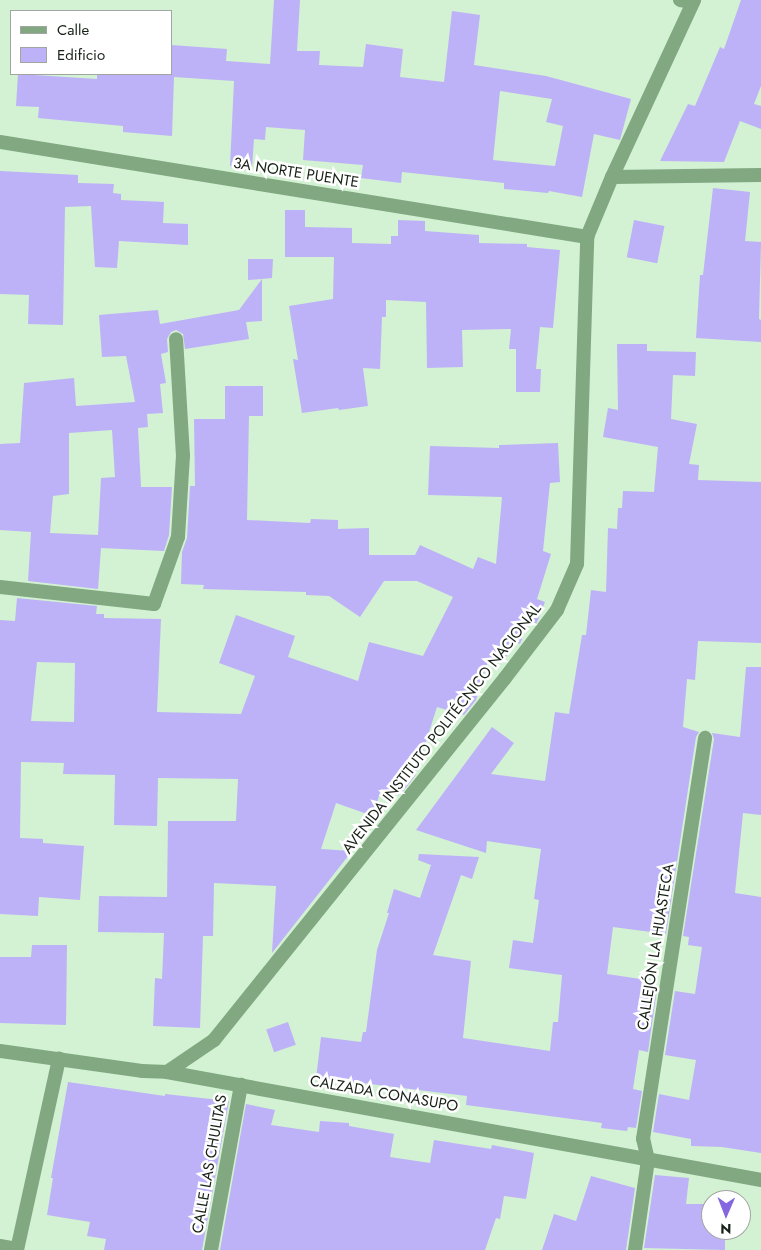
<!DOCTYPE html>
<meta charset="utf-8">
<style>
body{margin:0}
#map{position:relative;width:761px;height:1250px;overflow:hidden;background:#d3f1d3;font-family:Jost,sans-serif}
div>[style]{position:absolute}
.building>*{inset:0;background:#bdb2f8;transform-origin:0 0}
.minor>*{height:14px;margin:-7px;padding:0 7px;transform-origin:7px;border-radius:7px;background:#81a881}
.tertiary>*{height:14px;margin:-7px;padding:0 7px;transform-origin:7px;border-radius:7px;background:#81a881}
span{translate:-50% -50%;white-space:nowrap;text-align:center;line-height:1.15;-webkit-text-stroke:5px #fff;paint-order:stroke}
.street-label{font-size:15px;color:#172117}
.legend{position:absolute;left:10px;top:10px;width:162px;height:65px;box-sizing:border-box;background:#fff;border:1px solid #a2a6a2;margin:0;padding:6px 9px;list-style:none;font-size:15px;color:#172117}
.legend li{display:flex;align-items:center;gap:10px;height:25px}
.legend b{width:25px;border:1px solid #a2a6a2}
.north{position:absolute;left:701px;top:1190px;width:50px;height:50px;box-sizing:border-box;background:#fff;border:1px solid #a2a6a2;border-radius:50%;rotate:181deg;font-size:14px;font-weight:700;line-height:20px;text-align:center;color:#172117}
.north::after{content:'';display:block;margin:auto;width:18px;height:22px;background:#8466e1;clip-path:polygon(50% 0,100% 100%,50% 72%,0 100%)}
</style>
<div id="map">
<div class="building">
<div style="clip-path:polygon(evenodd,274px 0,300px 0,297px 51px,320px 51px,319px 65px,363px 67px,366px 44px,403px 49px,400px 77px,444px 82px,452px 11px,480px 15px,474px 65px,546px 76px,631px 99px,620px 140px,594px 134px,582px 197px,549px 191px,548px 193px,504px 189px,504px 183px,402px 172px,401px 183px,361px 178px,363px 165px,303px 160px,305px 130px,266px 127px,265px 140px,254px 139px,252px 168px,230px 166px,234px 81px,174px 77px,172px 136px,123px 132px,123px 126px,38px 118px,39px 107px,16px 106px,18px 74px,97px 79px,97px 74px,171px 74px,171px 45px,227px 49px,226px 61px,270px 64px,274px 0,500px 91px,552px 99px,546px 122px,563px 126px,555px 166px,493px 160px,500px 91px)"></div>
<div style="clip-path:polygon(741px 0,761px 0,761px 86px,754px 104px,761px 106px,761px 129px,740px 121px,724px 162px,660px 161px,688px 104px,695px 106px,720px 47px,724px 49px)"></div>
<div style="clip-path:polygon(0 171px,78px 175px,78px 183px,114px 184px,113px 193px,121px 194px,121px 200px,164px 202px,163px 223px,188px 224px,188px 245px,119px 241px,117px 268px,95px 267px,91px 206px,65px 207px,63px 325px,28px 324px,29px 295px,0 294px)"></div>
<div style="clip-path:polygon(713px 188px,750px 192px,745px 241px,761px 242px,759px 319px,761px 320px,761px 342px,696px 338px,700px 275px,703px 275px)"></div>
<div style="clip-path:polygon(285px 210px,305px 210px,305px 227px,352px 228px,352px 243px,391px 244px,391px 236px,398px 236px,398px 220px,425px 221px,425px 231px,479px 235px,479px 243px,527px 244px,527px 247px,560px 250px,553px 328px,540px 327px,536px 369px,541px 369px,540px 392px,516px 392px,516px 349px,509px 349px,511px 329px,462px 330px,463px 367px,427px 368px,426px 302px,386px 300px,386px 317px,382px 317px,380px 369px,363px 368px,368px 406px,339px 410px,338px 408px,302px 413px,293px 359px,298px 360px,289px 306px,333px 299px,334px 257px,285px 257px)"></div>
<div style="left:634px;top:220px;width:31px;height:38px;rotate:11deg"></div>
<div style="clip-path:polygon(evenodd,248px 259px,273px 259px,272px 278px,262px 279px,262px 321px,246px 322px,249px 339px,185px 349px,183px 334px,176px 330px,171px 332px,167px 339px,168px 352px,161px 354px,166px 383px,160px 384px,163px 413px,147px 414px,148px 427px,138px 428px,141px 487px,172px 487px,169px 535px,164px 551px,101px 548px,98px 589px,28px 581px,31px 532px,0 530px,0 444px,20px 443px,24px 383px,74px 378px,76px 406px,135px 402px,126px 356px,102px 357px,99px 315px,158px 310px,160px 324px,239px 310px,262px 279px,248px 280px,248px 259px,112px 430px,115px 477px,101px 478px,98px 535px,50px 533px,53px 496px,69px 494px,69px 433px,112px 430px)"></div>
<div style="clip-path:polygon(617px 344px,647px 344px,647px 351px,696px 352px,695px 376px,673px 375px,671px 419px,697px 424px,689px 464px,699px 465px,698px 480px,761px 482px,761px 643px,698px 641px,695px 680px,687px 679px,683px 727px,699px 732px,696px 737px,666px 934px,613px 927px,607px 974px,647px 980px,646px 987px,657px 989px,648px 1052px,639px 1050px,633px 1089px,642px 1091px,636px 1128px,628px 1127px,627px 1131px,601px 1128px,602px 1123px,466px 1105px,467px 1096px,338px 1080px,337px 1082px,316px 1079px,321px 1037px,361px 1042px,363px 1032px,366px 1032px,377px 950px,389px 913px,387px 913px,394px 889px,420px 898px,431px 865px,418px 860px,419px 854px,479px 857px,472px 879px,461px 875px,433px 955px,471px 961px,463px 1038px,550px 1051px,553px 1022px,558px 1022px,562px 975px,509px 968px,513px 940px,533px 943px,539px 900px,534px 899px,541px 849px,487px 841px,486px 853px,416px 830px,492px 727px,514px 743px,491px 774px,545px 781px,555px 712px,569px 714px,582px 635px,586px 635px,591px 590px,606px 592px,608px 528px,617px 529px,618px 508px,622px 508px,623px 491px,654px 492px,658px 447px,603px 437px,608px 408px,618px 410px)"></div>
<div style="clip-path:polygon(evenodd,225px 386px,263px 386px,263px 416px,249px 416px,247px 520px,310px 523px,311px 519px,338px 520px,338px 529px,369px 528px,369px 555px,415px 555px,420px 545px,473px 569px,478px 557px,496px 564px,502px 497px,428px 495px,430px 446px,499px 448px,499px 445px,558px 443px,560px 482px,550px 483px,543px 551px,551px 554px,537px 599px,545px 602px,538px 620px,536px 624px,529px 621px,520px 644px,512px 641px,504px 663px,489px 658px,476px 700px,464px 715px,437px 707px,415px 776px,400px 795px,381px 789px,373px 816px,336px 803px,321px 849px,352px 851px,272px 953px,276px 886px,214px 883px,213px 936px,203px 936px,200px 1028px,153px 1026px,155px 978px,162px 979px,164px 933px,98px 932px,99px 896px,167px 897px,168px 821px,236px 821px,238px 779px,158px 778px,157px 826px,114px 825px,115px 775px,63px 774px,64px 763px,21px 762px,20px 838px,43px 839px,43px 843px,84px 846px,80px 900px,39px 897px,38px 916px,0 914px,0 620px,15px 621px,17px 598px,97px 606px,96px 614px,104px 614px,104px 618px,161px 619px,157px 712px,241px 714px,255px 676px,219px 663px,236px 615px,295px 636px,288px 657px,358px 681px,369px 642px,423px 656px,453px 597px,417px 581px,384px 581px,360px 617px,329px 596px,306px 595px,306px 592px,203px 589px,204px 585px,181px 584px,182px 552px,187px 538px,190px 486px,195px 486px,194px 419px,225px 419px,225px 386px,37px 662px,75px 663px,74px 722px,31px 721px,37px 662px)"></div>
<div style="clip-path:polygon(746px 667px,761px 667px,761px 815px,743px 813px,735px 893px,761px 897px,761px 1153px,722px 1147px,691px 1146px,691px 1139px,653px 1132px,659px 1094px,689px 1100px,696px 1060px,665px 1055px,675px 991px,695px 994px,702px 947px,688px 945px,689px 937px,683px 936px,714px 739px,712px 733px,740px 737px)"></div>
<div style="clip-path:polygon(32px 945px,67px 945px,66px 1025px,0 1023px,0 957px,31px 957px)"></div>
<div style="left:288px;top:1022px;width:24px;height:23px;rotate:71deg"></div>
<div style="clip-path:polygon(68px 1082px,165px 1096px,165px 1094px,229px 1101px,202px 1250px,104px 1250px,106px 1239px,87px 1236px,90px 1222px,47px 1215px,53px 1178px,51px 1178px)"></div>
<div style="clip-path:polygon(246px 1104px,275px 1110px,271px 1125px,319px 1132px,320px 1121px,349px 1123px,349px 1126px,394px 1134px,390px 1157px,430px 1163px,434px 1140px,491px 1149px,492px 1145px,534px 1153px,526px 1199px,504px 1196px,500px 1219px,496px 1218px,485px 1250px,220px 1250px)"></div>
<div style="clip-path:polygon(655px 1175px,689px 1178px,686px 1204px,711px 1204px,711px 1230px,725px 1230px,725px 1250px,644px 1248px)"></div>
<div style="clip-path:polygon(591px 1176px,635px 1188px,626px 1250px,542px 1250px,554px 1214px,576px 1221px)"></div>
</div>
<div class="minor">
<div style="left:680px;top:0;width:13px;rotate:9deg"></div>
<div style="left:0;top:142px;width:595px;rotate:9.19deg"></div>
<div style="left:612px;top:177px;width:149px;rotate:-0.8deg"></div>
<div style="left:0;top:587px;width:155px;rotate:6.3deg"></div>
<div style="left:154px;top:604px;width:71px;rotate:-70.3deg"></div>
<div style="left:178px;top:537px;width:81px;rotate:-86.5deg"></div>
<div style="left:183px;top:456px;width:117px;rotate:-93.4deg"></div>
<div style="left:167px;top:1072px;width:604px;rotate:10.3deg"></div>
<div style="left:0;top:1246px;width:17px;rotate:10deg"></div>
<div style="left:17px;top:1250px;width:196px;rotate:-77.6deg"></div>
<div style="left:211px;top:1250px;width:168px;rotate:-79.7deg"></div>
<div style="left:635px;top:1250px;width:91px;rotate:-81.8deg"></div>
<div style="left:648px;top:1160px;width:22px;rotate:-103deg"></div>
<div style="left:643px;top:1139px;width:406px;rotate:-81.2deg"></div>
</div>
<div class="tertiary">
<div style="left:0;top:1051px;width:143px;rotate:8deg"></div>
<div style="left:142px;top:1071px;width:25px;rotate:2deg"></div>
<div style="left:167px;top:1072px;width:57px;rotate:-34.2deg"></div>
<div style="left:214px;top:1040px;width:464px;rotate:-51.2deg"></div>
<div style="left:505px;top:678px;width:86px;rotate:-52.6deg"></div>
<div style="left:557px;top:610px;width:50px;rotate:-66.5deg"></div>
<div style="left:577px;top:564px;width:327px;rotate:-88.2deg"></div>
<div style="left:587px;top:237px;width:65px;rotate:-67.4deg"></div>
<div style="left:612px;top:177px;width:195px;rotate:-65.1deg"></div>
</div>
<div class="street-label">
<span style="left:296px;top:173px;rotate:9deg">3A NORTE PUENTE</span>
<span style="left:442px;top:729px;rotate:-52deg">AVENIDA INSTITUTO POLITÉCNICO NACIONAL</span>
<span style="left:656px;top:947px;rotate:-81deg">CALLEJÓN LA HUASTECA</span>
<span style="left:384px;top:1094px;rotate:10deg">CALZADA CONASUPO</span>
<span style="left:210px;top:1164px;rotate:-80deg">CALLE LAS CHULITAS</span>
</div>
<ul class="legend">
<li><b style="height:6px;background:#81a881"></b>Calle</li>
<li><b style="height:14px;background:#bdb2f8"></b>Edificio</li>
</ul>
<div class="north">N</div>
</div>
